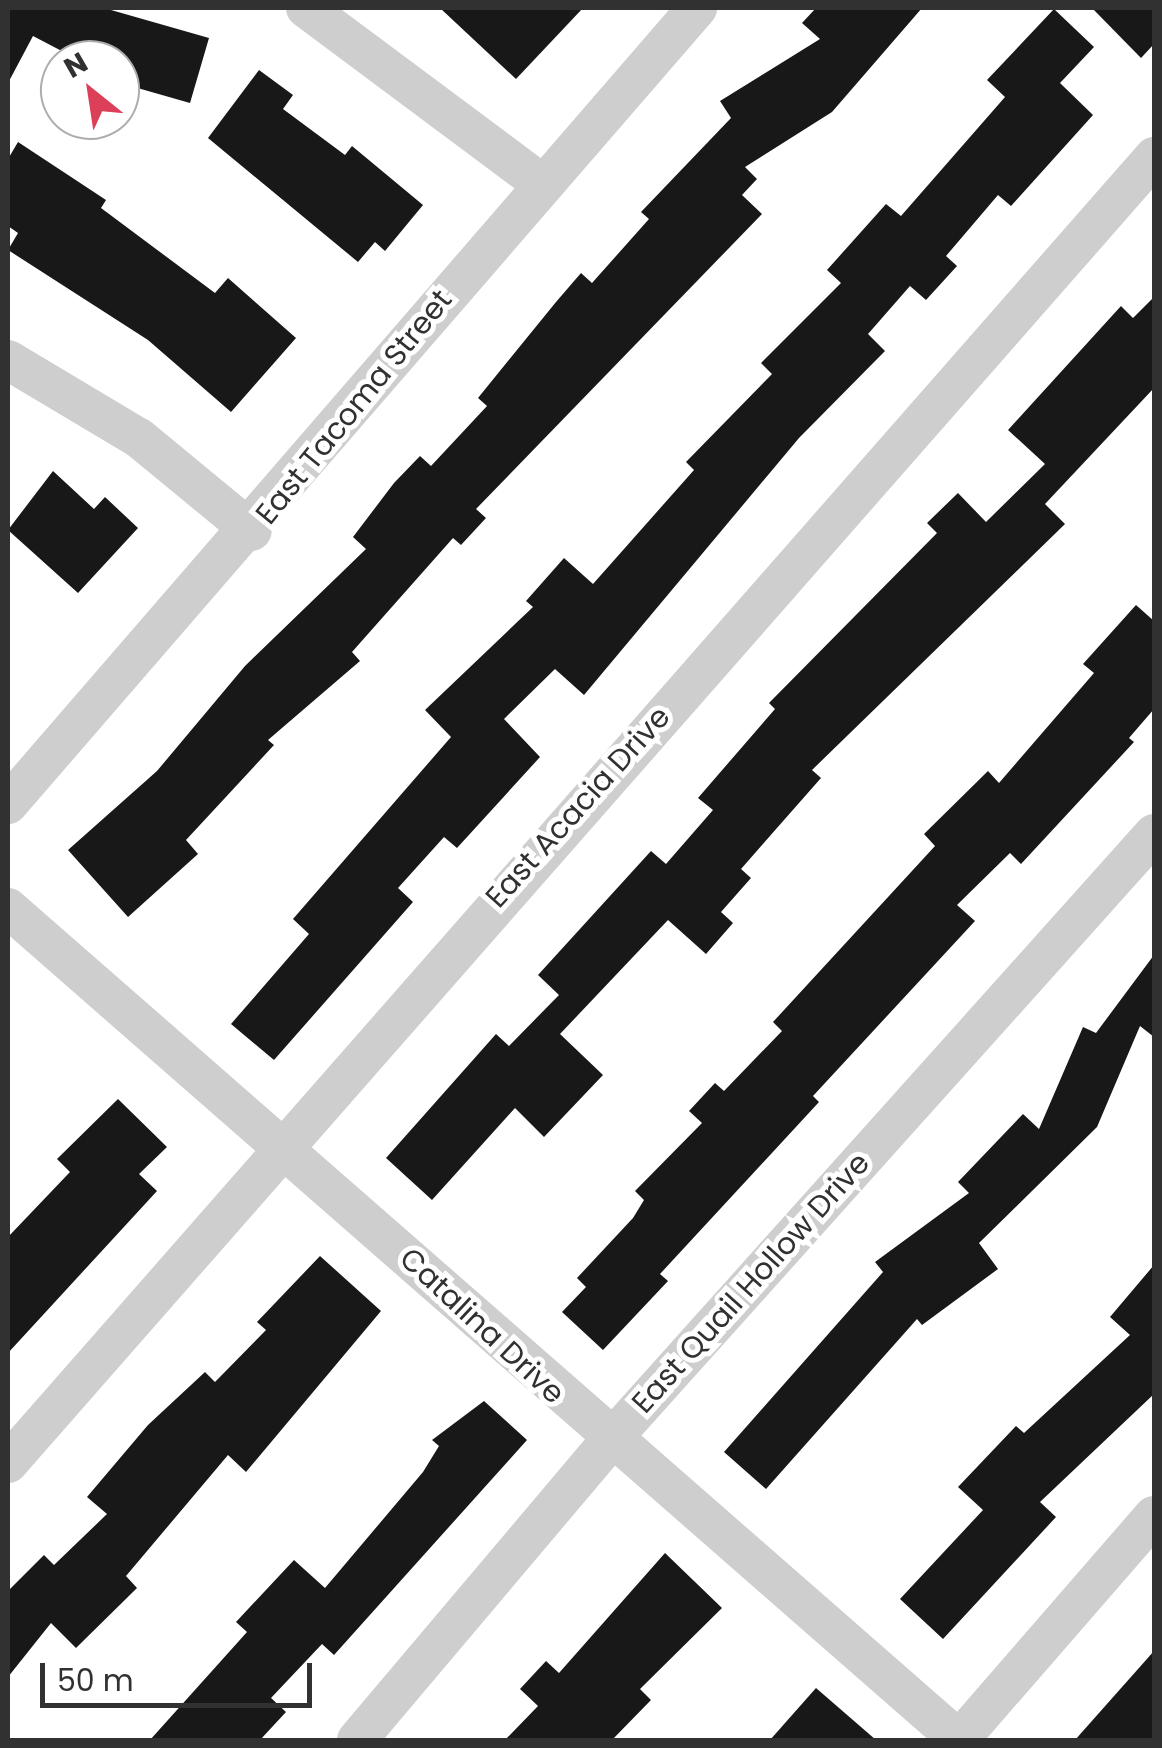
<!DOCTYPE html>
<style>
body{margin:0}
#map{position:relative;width:1162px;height:1748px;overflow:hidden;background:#fff;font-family:Poppins,sans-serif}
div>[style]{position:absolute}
.building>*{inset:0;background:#181818}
.minor>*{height:40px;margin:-20px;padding:0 20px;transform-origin:20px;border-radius:20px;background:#cecece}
span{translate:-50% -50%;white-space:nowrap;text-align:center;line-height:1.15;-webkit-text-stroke:10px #fff;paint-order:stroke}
.street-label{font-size:30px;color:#313131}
.frame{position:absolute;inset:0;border:10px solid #313131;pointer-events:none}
.north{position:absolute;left:40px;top:40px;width:100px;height:100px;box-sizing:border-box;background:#fff;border:2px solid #adadad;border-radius:50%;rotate:330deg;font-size:28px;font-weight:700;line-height:40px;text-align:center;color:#313131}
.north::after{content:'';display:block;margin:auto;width:35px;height:45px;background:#dc4058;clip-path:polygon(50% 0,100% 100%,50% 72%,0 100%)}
.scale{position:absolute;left:40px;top:1663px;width:272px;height:45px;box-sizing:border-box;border:5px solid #313131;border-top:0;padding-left:12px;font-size:30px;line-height:35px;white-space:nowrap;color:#313131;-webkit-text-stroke:8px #fff;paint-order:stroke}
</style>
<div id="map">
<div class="building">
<div style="clip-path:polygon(8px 8px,104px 8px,209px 38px,190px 103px,120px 83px,120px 60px,79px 60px,33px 36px,8px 83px)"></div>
<div style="clip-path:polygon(440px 8px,583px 8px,516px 79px)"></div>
<div style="clip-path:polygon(816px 8px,922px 8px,832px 112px,745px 167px,757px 179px,742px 195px,762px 214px,476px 509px,486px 518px,461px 545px,453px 538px,352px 652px,360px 661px,268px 740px,274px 745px,186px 840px,198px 854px,128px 917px,68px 850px,157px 771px,245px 666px,366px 549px,353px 537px,394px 483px,420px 456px,431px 466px,487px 406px,478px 398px,556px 302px,581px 273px,592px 283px,649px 219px,641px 212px,731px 118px,720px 101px,820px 39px,802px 23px)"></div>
<div style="clip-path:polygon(1092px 8px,1154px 8px,1154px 44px,1141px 58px)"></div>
<div style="clip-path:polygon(1054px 9px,1094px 47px,1060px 83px,1093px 115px,1011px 206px,998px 195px,946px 256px,957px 266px,926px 300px,910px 286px,868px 334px,885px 351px,799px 438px,584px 695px,555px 669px,504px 719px,540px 757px,457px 848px,444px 837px,398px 888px,413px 902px,274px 1060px,231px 1024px,309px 934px,293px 919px,451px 737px,425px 710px,533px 607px,526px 601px,564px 558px,593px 584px,694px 470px,686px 462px,772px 374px,761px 363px,841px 283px,827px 270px,886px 204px,901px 216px,1005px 97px,987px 80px)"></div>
<div style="clip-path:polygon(259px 70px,293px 95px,283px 109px,345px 155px,352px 146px,423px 205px,385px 251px,375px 242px,358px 262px,208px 138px)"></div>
<div style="clip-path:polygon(18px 142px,106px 200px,101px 208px,215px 293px,228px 278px,296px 338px,231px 412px,148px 340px,8px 250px,18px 233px,8px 226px,8px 159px)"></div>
<div style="clip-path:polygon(1154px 297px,1154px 388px,1045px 504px,1065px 524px,812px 770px,821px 778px,741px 869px,751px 878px,721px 912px,733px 923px,706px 954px,668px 920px,560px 1034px,603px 1075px,544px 1137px,515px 1108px,432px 1200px,386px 1158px,496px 1034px,509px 1046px,559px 995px,538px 975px,651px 851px,666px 864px,713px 810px,698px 798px,775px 709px,769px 703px,937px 533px,927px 523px,958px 493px,986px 522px,1045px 464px,1008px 430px,1121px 306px,1133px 318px)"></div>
<div style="clip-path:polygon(53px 471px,94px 509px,105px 497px,138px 528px,78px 593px,8px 530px)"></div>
<div style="clip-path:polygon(1136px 605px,1154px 621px,1154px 709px,1129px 738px,1134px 742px,1021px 864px,1010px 853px,957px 905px,975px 921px,813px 1096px,819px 1102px,660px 1274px,668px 1281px,603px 1350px,562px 1312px,586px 1287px,577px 1278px,633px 1218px,644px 1200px,635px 1191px,702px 1123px,689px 1111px,715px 1083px,724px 1091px,782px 1031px,773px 1022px,935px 846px,924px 834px,988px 771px,999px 783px,1094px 673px,1083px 664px)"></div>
<div style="clip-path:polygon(1154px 955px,1154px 1037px,1140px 1026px,1097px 1127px,979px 1243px,998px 1269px,922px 1325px,917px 1319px,766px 1489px,724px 1452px,883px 1272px,875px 1262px,969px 1193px,958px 1182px,1023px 1114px,1039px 1129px,1083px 1027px,1096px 1033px)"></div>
<div style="clip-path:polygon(118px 1099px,167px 1147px,139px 1174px,157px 1191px,8px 1353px,8px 1237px,70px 1172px,57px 1159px)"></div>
<div style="clip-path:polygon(320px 1256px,381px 1311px,246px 1472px,228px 1455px,126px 1576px,137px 1588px,76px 1648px,51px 1623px,8px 1677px,8px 1591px,44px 1555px,54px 1565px,107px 1514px,87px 1497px,148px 1425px,205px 1372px,215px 1382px,266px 1330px,257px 1322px)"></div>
<div style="clip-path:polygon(1154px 1265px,1154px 1394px,1040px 1502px,1056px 1517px,943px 1639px,900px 1599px,983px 1510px,958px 1487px,1016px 1426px,1024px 1433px,1130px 1335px,1110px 1317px)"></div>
<div style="clip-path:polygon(484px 1401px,527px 1440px,334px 1655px,322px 1644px,271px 1698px,286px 1712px,260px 1740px,150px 1740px,247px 1632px,236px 1622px,294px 1560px,325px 1588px,423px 1472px,439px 1446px,432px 1440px)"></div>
<div style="clip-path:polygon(665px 1553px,722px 1608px,640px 1689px,651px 1700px,612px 1740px,505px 1740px,538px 1706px,520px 1689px,546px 1661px,559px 1673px)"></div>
<div style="clip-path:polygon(1154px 1651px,1154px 1740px,1075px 1740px)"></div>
<div style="clip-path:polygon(816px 1688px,876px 1740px,770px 1740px)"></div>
</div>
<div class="minor">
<div style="left:306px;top:8px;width:289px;rotate:36.7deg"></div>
<div style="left:8px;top:360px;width:152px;rotate:30.8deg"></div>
<div style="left:139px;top:438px;width:146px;rotate:39.5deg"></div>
<div style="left:8px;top:804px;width:1053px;rotate:-49.12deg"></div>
<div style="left:8px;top:908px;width:1264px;rotate:41.18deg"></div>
<div style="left:8px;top:1463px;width:1738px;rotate:-48.73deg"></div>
<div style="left:357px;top:1740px;width:389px;rotate:-49.8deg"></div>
<div style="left:608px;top:1443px;width:818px;rotate:-48.12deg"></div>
<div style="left:959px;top:1740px;width:297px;rotate:-49deg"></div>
</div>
<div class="street-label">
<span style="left:354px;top:407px;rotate:-51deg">East Tacoma Street</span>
<span style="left:578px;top:807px;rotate:-48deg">East Acacia Drive</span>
<span style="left:751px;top:1283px;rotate:-48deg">East Quail Hollow Drive</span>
<span style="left:482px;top:1326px;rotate:43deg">Catalina Drive</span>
</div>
<div class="frame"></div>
<div class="north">N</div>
<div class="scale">50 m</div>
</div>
